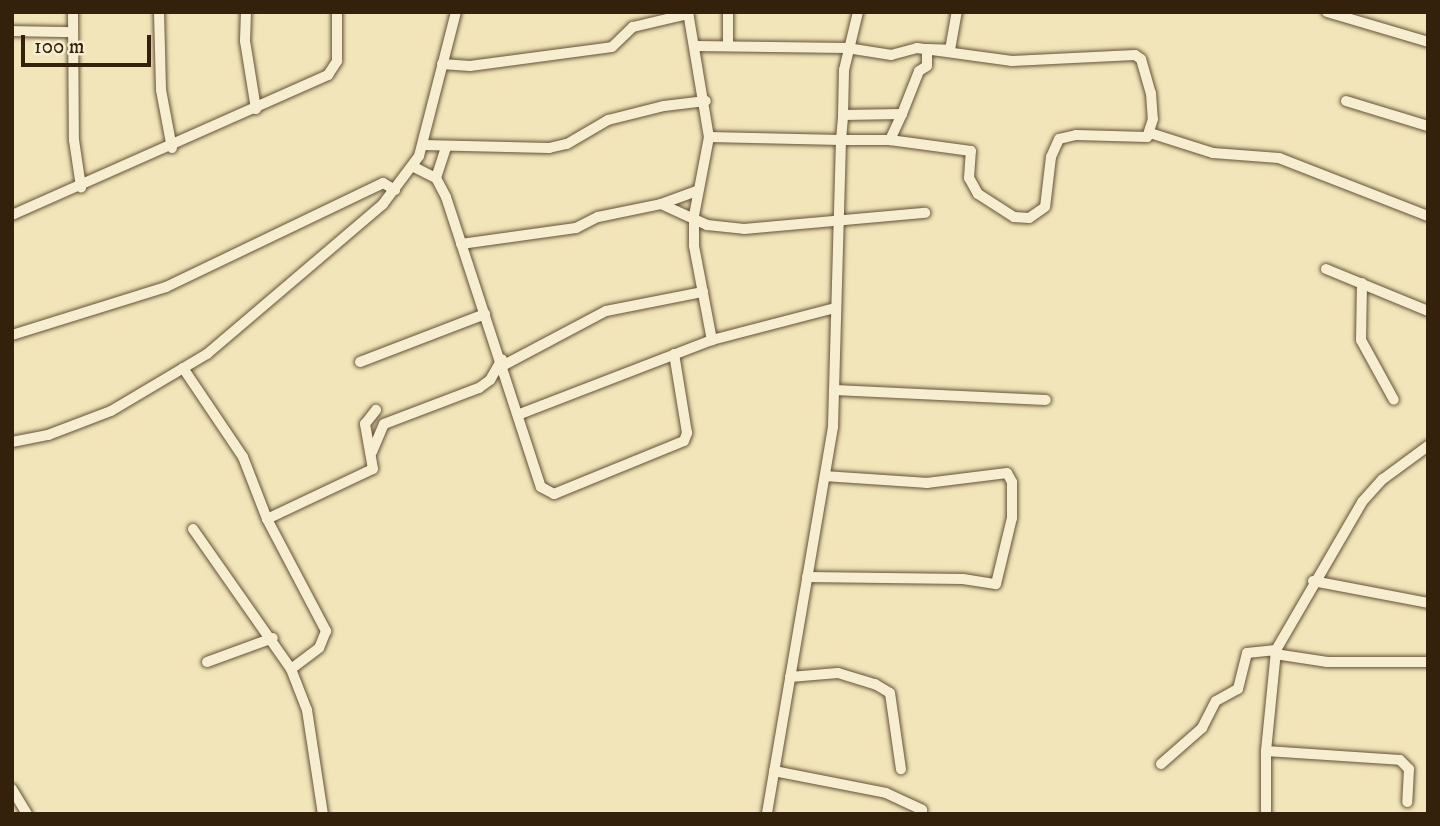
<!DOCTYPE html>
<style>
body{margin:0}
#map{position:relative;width:1440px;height:826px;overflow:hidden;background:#f2e5b9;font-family:"IM FELL DW Pica",serif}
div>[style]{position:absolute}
.roads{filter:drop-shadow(0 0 2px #645237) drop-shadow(0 0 2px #645237)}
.street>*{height:10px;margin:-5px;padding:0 5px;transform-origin:5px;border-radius:5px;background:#f7eed2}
span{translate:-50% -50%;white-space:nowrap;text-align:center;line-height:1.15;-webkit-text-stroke:5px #f7eed2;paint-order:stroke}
.frame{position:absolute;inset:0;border:14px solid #34210c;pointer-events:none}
.scale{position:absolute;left:21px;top:35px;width:130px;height:32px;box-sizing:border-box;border:4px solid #34210c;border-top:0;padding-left:9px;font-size:21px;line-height:24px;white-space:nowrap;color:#34210c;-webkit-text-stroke:5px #f7eed2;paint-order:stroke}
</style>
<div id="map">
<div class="roads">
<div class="street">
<div style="left:73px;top:12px;width:128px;rotate:89.6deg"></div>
<div style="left:74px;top:140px;width:48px;rotate:81.5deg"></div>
<div style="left:159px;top:12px;width:78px;rotate:88.5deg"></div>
<div style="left:161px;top:90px;width:59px;rotate:79.3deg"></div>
<div style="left:246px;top:12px;width:29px;rotate:92deg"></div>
<div style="left:245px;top:41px;width:69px;rotate:80.8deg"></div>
<div style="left:688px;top:12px;width:127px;rotate:80.5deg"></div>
<div style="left:709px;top:137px;width:132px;rotate:1.3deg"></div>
<div style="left:841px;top:140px;width:287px;rotate:91.6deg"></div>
<div style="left:833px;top:427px;width:393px;rotate:99.7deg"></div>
<div style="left:728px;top:12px;width:34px;rotate:90deg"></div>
<div style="left:1327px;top:12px;width:105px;rotate:16.5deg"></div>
<div style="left:12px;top:31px;width:60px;rotate:1deg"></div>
<div style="left:695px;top:46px;width:152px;rotate:0.8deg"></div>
<div style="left:847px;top:48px;width:45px;rotate:9deg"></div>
<div style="left:891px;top:55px;width:27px;rotate:-15deg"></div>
<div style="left:917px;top:48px;width:96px;rotate:7.8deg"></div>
<div style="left:1012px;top:61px;width:123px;rotate:-2.8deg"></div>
<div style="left:1135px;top:55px;width:7px;rotate:34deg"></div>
<div style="left:1141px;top:59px;width:35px;rotate:74deg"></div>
<div style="left:1151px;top:93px;width:26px;rotate:86deg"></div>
<div style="left:1153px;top:119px;width:19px;rotate:108deg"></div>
<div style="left:1147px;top:137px;width:71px;rotate:-178.4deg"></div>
<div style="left:1076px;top:135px;width:17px;rotate:167deg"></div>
<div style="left:1059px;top:139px;width:20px;rotate:114deg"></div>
<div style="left:1051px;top:157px;width:50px;rotate:96.8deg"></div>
<div style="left:1045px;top:207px;width:19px;rotate:145deg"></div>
<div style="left:1029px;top:218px;width:15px;rotate:-176deg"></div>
<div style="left:1014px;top:217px;width:43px;rotate:-147.4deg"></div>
<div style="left:978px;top:194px;width:18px;rotate:-119deg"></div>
<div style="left:969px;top:178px;width:27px;rotate:-86deg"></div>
<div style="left:971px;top:151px;width:82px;rotate:-172.3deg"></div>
<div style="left:442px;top:64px;width:28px;rotate:4deg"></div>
<div style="left:470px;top:66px;width:143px;rotate:-7.6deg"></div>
<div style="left:612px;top:47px;width:29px;rotate:-44deg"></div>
<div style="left:633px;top:27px;width:57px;rotate:-13.3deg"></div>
<div style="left:1346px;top:101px;width:86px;rotate:17deg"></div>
<div style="left:902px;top:114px;width:29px;rotate:115deg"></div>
<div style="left:890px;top:140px;width:49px;rotate:180deg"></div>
<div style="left:841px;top:140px;width:25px;rotate:-85deg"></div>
<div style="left:843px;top:115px;width:59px;rotate:-1deg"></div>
<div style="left:902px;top:114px;width:46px;rotate:-68.4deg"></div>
<div style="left:919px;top:71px;width:9px;rotate:-32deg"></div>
<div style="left:927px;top:66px;width:17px;rotate:-90deg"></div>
<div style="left:927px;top:49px;width:23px;rotate:2deg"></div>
<div style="left:950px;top:50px;width:39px;rotate:-80deg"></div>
<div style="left:843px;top:115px;width:45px;rotate:-88.7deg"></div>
<div style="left:844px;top:70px;width:60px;rotate:-76.4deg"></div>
<div style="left:1150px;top:133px;width:66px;rotate:17.6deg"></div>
<div style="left:1213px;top:153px;width:66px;rotate:4.3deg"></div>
<div style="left:1279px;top:158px;width:160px;rotate:21.3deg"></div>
<div style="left:709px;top:137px;width:80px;rotate:100.8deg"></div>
<div style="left:694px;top:216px;width:30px;rotate:90deg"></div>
<div style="left:694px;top:246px;width:96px;rotate:79.2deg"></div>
<div style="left:423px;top:145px;width:126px;rotate:1.4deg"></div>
<div style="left:549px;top:148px;width:18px;rotate:-13deg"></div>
<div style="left:567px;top:144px;width:48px;rotate:-30.3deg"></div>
<div style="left:608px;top:120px;width:58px;rotate:-14deg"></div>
<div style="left:664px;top:106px;width:42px;rotate:-6.8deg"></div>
<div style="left:414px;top:167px;width:25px;rotate:27deg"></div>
<div style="left:436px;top:178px;width:21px;rotate:62deg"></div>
<div style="left:446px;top:197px;width:305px;rotate:71.9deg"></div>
<div style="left:541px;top:487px;width:15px;rotate:28deg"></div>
<div style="left:554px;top:494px;width:140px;rotate:-22.2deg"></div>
<div style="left:684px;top:441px;width:9px;rotate:-69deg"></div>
<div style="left:687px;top:433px;width:80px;rotate:-99.3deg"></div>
<div style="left:436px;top:178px;width:33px;rotate:-72deg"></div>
<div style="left:661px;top:204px;width:51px;rotate:24.5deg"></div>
<div style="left:707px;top:225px;width:37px;rotate:6deg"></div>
<div style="left:744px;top:229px;width:182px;rotate:-5.1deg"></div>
<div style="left:12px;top:215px;width:346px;rotate:-23.9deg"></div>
<div style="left:328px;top:75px;width:17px;rotate:-57deg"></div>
<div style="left:337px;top:61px;width:49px;rotate:-90deg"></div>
<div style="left:461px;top:244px;width:116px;rotate:-7.9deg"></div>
<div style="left:576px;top:228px;width:25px;rotate:-27deg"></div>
<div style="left:598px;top:217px;width:64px;rotate:-11.7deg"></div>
<div style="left:661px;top:204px;width:38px;rotate:-20deg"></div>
<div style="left:1326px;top:269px;width:110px;rotate:22.4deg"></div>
<div style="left:1362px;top:283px;width:57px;rotate:91deg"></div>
<div style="left:1361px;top:340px;width:68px;rotate:61.2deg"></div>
<div style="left:12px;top:335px;width:161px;rotate:-17.3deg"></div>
<div style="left:166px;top:287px;width:241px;rotate:-25.6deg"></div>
<div style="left:383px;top:183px;width:14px;rotate:30deg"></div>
<div style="left:360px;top:362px;width:134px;rotate:-21deg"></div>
<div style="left:504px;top:365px;width:115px;rotate:-27.9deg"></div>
<div style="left:606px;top:311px;width:99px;rotate:-11.1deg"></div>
<div style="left:183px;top:368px;width:107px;rotate:56deg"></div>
<div style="left:243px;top:457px;width:66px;rotate:68.8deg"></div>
<div style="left:267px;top:519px;width:117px;rotate:-25.3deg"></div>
<div style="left:373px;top:469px;width:46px;rotate:-100.1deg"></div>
<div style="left:365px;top:424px;width:18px;rotate:-52deg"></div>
<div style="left:834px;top:390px;width:212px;rotate:2.7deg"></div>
<div style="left:520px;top:414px;width:206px;rotate:-21.1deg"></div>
<div style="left:712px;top:340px;width:127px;rotate:-14.6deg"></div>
<div style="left:12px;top:442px;width:37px;rotate:-11deg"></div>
<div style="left:48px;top:435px;width:67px;rotate:-20.9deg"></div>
<div style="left:111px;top:411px;width:112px;rotate:-30.7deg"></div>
<div style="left:207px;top:354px;width:231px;rotate:-40.4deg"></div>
<div style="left:383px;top:204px;width:60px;rotate:-53.1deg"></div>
<div style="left:419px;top:156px;width:149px;rotate:-75.6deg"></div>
<div style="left:372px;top:452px;width:30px;rotate:-67deg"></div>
<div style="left:384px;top:424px;width:102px;rotate:-20.8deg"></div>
<div style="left:479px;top:388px;width:14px;rotate:-36deg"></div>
<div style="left:490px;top:380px;width:24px;rotate:-60deg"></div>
<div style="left:267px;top:519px;width:127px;rotate:62.2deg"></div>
<div style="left:326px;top:631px;width:18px;rotate:112deg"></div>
<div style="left:319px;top:648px;width:35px;rotate:143deg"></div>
<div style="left:291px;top:669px;width:44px;rotate:68.7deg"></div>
<div style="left:307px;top:710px;width:105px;rotate:81.3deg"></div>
<div style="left:193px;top:529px;width:171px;rotate:55deg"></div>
<div style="left:807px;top:577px;width:156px;rotate:0.7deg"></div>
<div style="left:963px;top:579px;width:33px;rotate:9deg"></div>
<div style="left:996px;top:584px;width:68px;rotate:-76.4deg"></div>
<div style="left:1012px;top:518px;width:36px;rotate:-90deg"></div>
<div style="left:1012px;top:482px;width:10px;rotate:-119deg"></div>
<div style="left:1007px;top:473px;width:81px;rotate:172.9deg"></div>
<div style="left:927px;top:483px;width:102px;rotate:-176.1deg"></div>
<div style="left:1313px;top:581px;width:117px;rotate:10.8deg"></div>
<div style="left:1275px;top:654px;width:53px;rotate:8.7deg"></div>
<div style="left:1327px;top:662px;width:101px"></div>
<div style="left:207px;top:662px;width:70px;rotate:-20deg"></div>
<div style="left:790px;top:677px;width:48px;rotate:-4.8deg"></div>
<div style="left:838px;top:673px;width:39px;rotate:17deg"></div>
<div style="left:875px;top:684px;width:17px;rotate:31deg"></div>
<div style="left:890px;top:693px;width:77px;rotate:81.8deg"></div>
<div style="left:1266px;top:751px;width:134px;rotate:3.8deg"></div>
<div style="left:1400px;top:760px;width:13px;rotate:45deg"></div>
<div style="left:1409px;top:769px;width:33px;rotate:93deg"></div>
<div style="left:1161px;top:764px;width:55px;rotate:-41.3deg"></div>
<div style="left:1202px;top:728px;width:30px;rotate:-63deg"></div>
<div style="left:1216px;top:701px;width:25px;rotate:-29deg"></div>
<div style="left:1238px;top:689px;width:37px;rotate:-76deg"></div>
<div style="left:1247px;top:653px;width:29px;rotate:-6deg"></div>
<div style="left:1276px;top:650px;width:171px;rotate:-59.8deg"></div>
<div style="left:1362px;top:502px;width:31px;rotate:-48deg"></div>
<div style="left:1383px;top:479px;width:56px;rotate:-36.3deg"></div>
<div style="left:774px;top:771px;width:114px;rotate:11.1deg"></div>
<div style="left:886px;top:793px;width:40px;rotate:25deg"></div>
<div style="left:12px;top:789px;width:29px;rotate:59deg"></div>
<div style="left:1266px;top:814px;width:63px;rotate:-90deg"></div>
<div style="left:1266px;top:751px;width:101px;rotate:-84.3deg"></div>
</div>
</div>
<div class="frame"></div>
<div class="scale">100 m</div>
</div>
